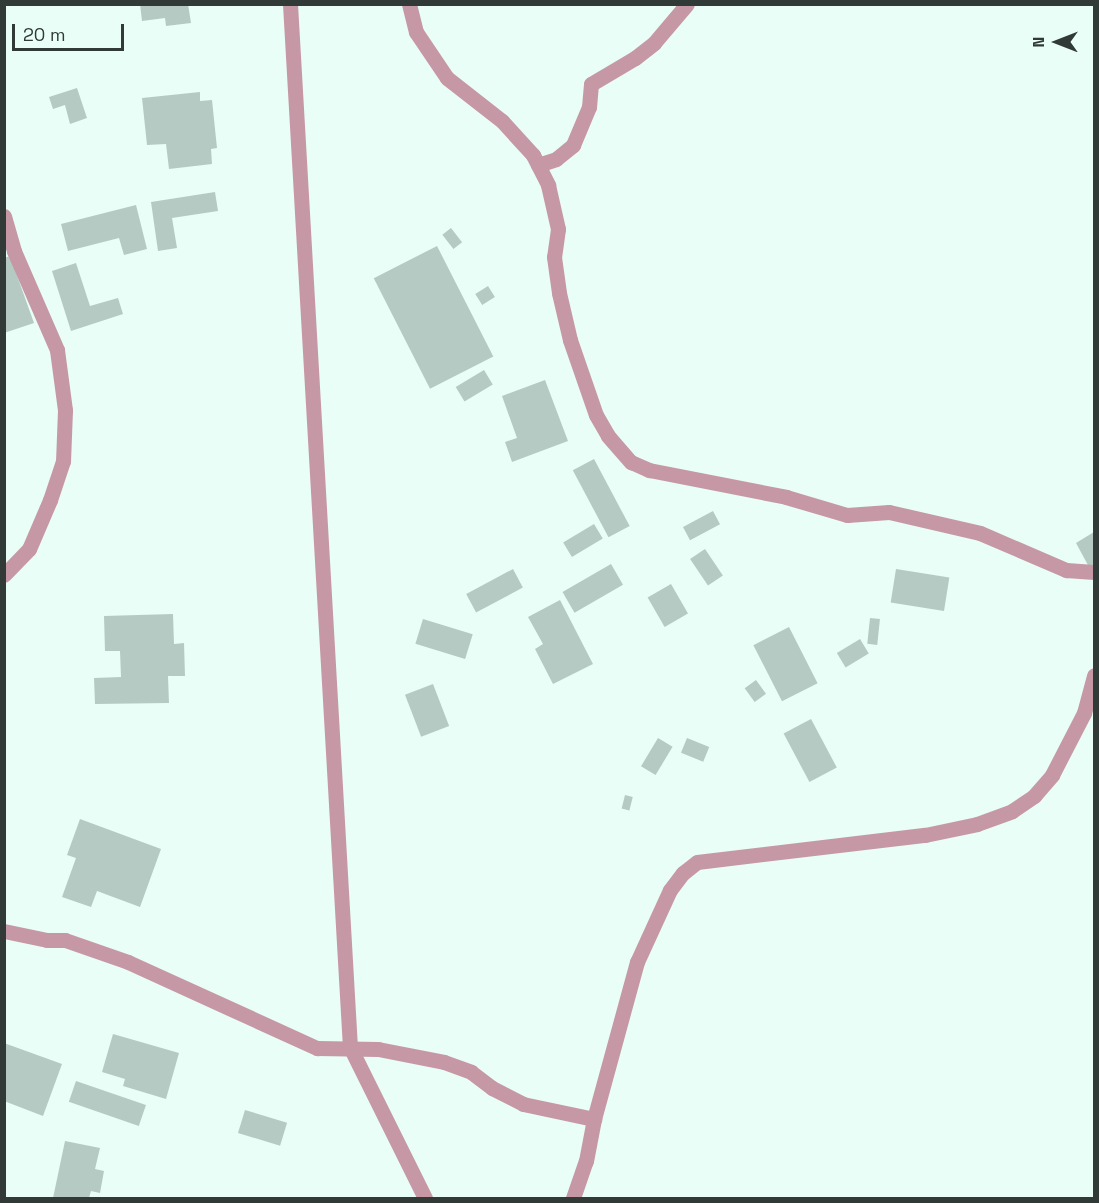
<!DOCTYPE html>
<style>
body{margin:0}
#map{position:relative;width:1099px;height:1203px;overflow:hidden;background:#e8fef6;font-family:"Space Grotesk",sans-serif}
div>[style]{position:absolute}
.building>*{inset:0;background:#b5cac3;transform-origin:0 0}
.minor>*{height:15px;margin:-7.5px;padding:0 7.5px;transform-origin:7.5px;border-radius:7.5px;background:#c698a6}
span{translate:-50% -50%;white-space:nowrap;text-align:center;line-height:1.15;-webkit-text-stroke:5px #e8fef6;paint-order:stroke}
.frame{position:absolute;inset:0;border:6px solid #313a37;pointer-events:none}
.north{position:absolute;left:1027px;top:12px;width:60px;height:60px;-webkit-text-stroke:4px #e8fef6;paint-order:stroke;rotate:270deg;font-size:16px;font-weight:700;line-height:24px;text-align:center;color:#313a37}
.north::after{content:'';display:block;margin:auto;width:21px;height:27px;background:#313a37;clip-path:polygon(50% 0,100% 100%,50% 72%,0 100%)}
.scale{position:absolute;left:12px;top:24px;width:112px;height:27px;box-sizing:border-box;border:3px solid #313a37;border-top:0;padding-left:8px;font-size:18px;line-height:21px;white-space:nowrap;color:#313a37;-webkit-text-stroke:4px #e8fef6;paint-order:stroke}
</style>
<div id="map">
<div class="building">
<div style="clip-path:polygon(140px 4px,188px 4px,191px 23px,166px 26px,165px 18px,142px 21px)"></div>
<div style="clip-path:polygon(77px 88px,87px 118px,70px 124px,65px 105px,53px 109px,49px 97px)"></div>
<div style="clip-path:polygon(200px 92px,200px 101px,212px 100px,217px 148px,211px 149px,212px 164px,169px 169px,166px 144px,147px 145px,142px 98px)"></div>
<div style="clip-path:polygon(215px 192px,218px 211px,172px 218px,177px 248px,158px 251px,151px 202px)"></div>
<div style="clip-path:polygon(136px 205px,147px 249px,124px 255px,119px 238px,68px 251px,61px 224px)"></div>
<div style="left:451px;top:228px;width:18px;height:11px;rotate:52deg"></div>
<div style="left:437px;top:246px;width:124px;height:71px;rotate:63deg"></div>
<div style="clip-path:polygon(10px 256px,34px 323px,4px 333px,4px 258px)"></div>
<div style="clip-path:polygon(76px 263px,90px 306px,118px 298px,123px 314px,71px 331px,52px 271px)"></div>
<div style="left:488px;top:286px;width:13px;height:15px;rotate:58deg"></div>
<div style="left:484px;top:370px;width:17px;height:33px;rotate:59deg"></div>
<div style="clip-path:polygon(545px 380px,568px 441px,512px 462px,505px 442px,517px 438px,502px 396px)"></div>
<div style="left:594px;top:459px;width:76px;height:24px;rotate:62deg"></div>
<div style="left:713px;top:511px;width:15px;height:34px;rotate:62deg"></div>
<div style="left:594px;top:524px;width:17px;height:36px;rotate:59deg"></div>
<div style="clip-path:polygon(1094px 532px,1094px 564px,1089px 567px,1076px 543px)"></div>
<div style="left:705px;top:549px;width:32px;height:18px;rotate:56deg"></div>
<div style="left:611px;top:564px;width:24px;height:56px;rotate:60deg"></div>
<div style="left:513px;top:569px;width:21px;height:53px;rotate:62deg"></div>
<div style="left:896px;top:569px;width:54px;height:34px;rotate:9deg"></div>
<div style="left:671px;top:584px;width:34px;height:27px;rotate:60deg"></div>
<div style="clip-path:polygon(560px 600px,593px 664px,553px 684px,535px 649px,543px 644px,528px 617px)"></div>
<div style="clip-path:polygon(173px 614px,174px 644px,184px 643px,185px 676px,168px 676px,169px 703px,95px 704px,94px 678px,121px 677px,120px 651px,105px 651px,104px 616px)"></div>
<div style="left:870px;top:618px;width:10px;height:26px;rotate:6deg"></div>
<div style="left:423px;top:619px;width:52px;height:26px;rotate:17deg"></div>
<div style="left:789px;top:627px;width:63px;height:40px;rotate:63deg"></div>
<div style="left:860px;top:639px;width:17px;height:27px;rotate:59deg"></div>
<div style="left:756px;top:680px;width:17px;height:14px;rotate:54deg"></div>
<div style="left:433px;top:684px;width:45px;height:30px;rotate:69deg"></div>
<div style="left:811px;top:719px;width:55px;height:31px;rotate:62deg"></div>
<div style="left:658px;top:738px;width:17px;height:33px;rotate:31deg"></div>
<div style="left:687px;top:738px;width:24px;height:16px;rotate:22deg"></div>
<div style="left:625px;top:795px;width:8px;height:14px;rotate:14deg"></div>
<div style="clip-path:polygon(80px 819px,161px 849px,140px 907px,97px 891px,91px 907px,62px 897px,76px 858px,67px 855px)"></div>
<div style="clip-path:polygon(113px 1034px,179px 1053px,166px 1099px,123px 1086px,125px 1079px,102px 1072px)"></div>
<div style="clip-path:polygon(4px 1043px,62px 1064px,43px 1116px,4px 1101px)"></div>
<div style="left:76px;top:1081px;width:74px;height:22px;rotate:19deg"></div>
<div style="left:245px;top:1110px;width:44px;height:24px;rotate:17deg"></div>
<div style="clip-path:polygon(65px 1141px,100px 1148px,95px 1169px,104px 1171px,100px 1193px,91px 1191px,89px 1198px,53px 1198px)"></div>
</div>
<div class="minor">
<div style="left:290px;top:4px;width:1045px;rotate:86.71deg"></div>
<div style="left:350px;top:1047px;width:169px;rotate:63.6deg"></div>
<div style="left:409px;top:4px;width:29px;rotate:76deg"></div>
<div style="left:416px;top:32px;width:55px;rotate:56deg"></div>
<div style="left:447px;top:78px;width:70px;rotate:38deg"></div>
<div style="left:502px;top:121px;width:46px;rotate:47.6deg"></div>
<div style="left:533px;top:155px;width:34px;rotate:63deg"></div>
<div style="left:548px;top:185px;width:45px;rotate:77.2deg"></div>
<div style="left:558px;top:229px;width:28px;rotate:98deg"></div>
<div style="left:554px;top:257px;width:36px;rotate:82deg"></div>
<div style="left:559px;top:293px;width:48px;rotate:76.8deg"></div>
<div style="left:570px;top:340px;width:79px;rotate:70.9deg"></div>
<div style="left:596px;top:415px;width:24px;rotate:60deg"></div>
<div style="left:608px;top:436px;width:35px;rotate:49deg"></div>
<div style="left:631px;top:462px;width:20px;rotate:24deg"></div>
<div style="left:649px;top:470px;width:140px;rotate:11.1deg"></div>
<div style="left:786px;top:497px;width:64px;rotate:16.4deg"></div>
<div style="left:847px;top:515px;width:42px;rotate:-4.1deg"></div>
<div style="left:889px;top:512px;width:93px;rotate:13deg"></div>
<div style="left:980px;top:533px;width:94px;rotate:23.3deg"></div>
<div style="left:1066px;top:570px;width:28px;rotate:4deg"></div>
<div style="left:538px;top:165px;width:19px;rotate:-18deg"></div>
<div style="left:556px;top:159px;width:22px;rotate:-39deg"></div>
<div style="left:573px;top:145px;width:41px;rotate:-67.2deg"></div>
<div style="left:589px;top:107px;width:23px;rotate:-85deg"></div>
<div style="left:591px;top:84px;width:51px;rotate:-30.6deg"></div>
<div style="left:635px;top:58px;width:24px;rotate:-38deg"></div>
<div style="left:654px;top:43px;width:51px;rotate:-49.8deg"></div>
<div style="left:4px;top:216px;width:36px;rotate:74deg"></div>
<div style="left:14px;top:251px;width:108px;rotate:66.5deg"></div>
<div style="left:57px;top:350px;width:61px;rotate:82.4deg"></div>
<div style="left:65px;top:410px;width:51px;rotate:92.2deg"></div>
<div style="left:63px;top:461px;width:41px;rotate:108.4deg"></div>
<div style="left:50px;top:500px;width:53px;rotate:113.2deg"></div>
<div style="left:29px;top:549px;width:36px;rotate:134deg"></div>
<div style="left:4px;top:931px;width:44px;rotate:11.8deg"></div>
<div style="left:47px;top:940px;width:18px"></div>
<div style="left:65px;top:940px;width:67px;rotate:19.2deg"></div>
<div style="left:128px;top:962px;width:208px;rotate:24.5deg"></div>
<div style="left:317px;top:1048px;width:61px;rotate:0.9deg"></div>
<div style="left:378px;top:1049px;width:67px;rotate:11.1deg"></div>
<div style="left:444px;top:1062px;width:29px;rotate:20deg"></div>
<div style="left:471px;top:1072px;width:26px;rotate:37deg"></div>
<div style="left:492px;top:1088px;width:35px;rotate:27deg"></div>
<div style="left:523px;top:1104px;width:73px;rotate:11.9deg"></div>
<div style="left:573px;top:1198px;width:39px;rotate:-71deg"></div>
<div style="left:586px;top:1161px;width:43px;rotate:-79.2deg"></div>
<div style="left:594px;top:1119px;width:163px;rotate:-74.7deg"></div>
<div style="left:637px;top:962px;width:79px;rotate:-65.4deg"></div>
<div style="left:670px;top:890px;width:21px;rotate:-53deg"></div>
<div style="left:683px;top:873px;width:18px;rotate:-38deg"></div>
<div style="left:697px;top:862px;width:230px;rotate:-6.8deg"></div>
<div style="left:925px;top:835px;width:53px;rotate:-11.9deg"></div>
<div style="left:977px;top:824px;width:37px;rotate:-20deg"></div>
<div style="left:1012px;top:811px;width:27px;rotate:-34deg"></div>
<div style="left:1034px;top:796px;width:28px;rotate:-49deg"></div>
<div style="left:1052px;top:775px;width:70px;rotate:-62.7deg"></div>
<div style="left:1084px;top:713px;width:39px;rotate:-75deg"></div>
</div>
<div class="frame"></div>
<div class="north">N</div>
<div class="scale">20 m</div>
</div>
